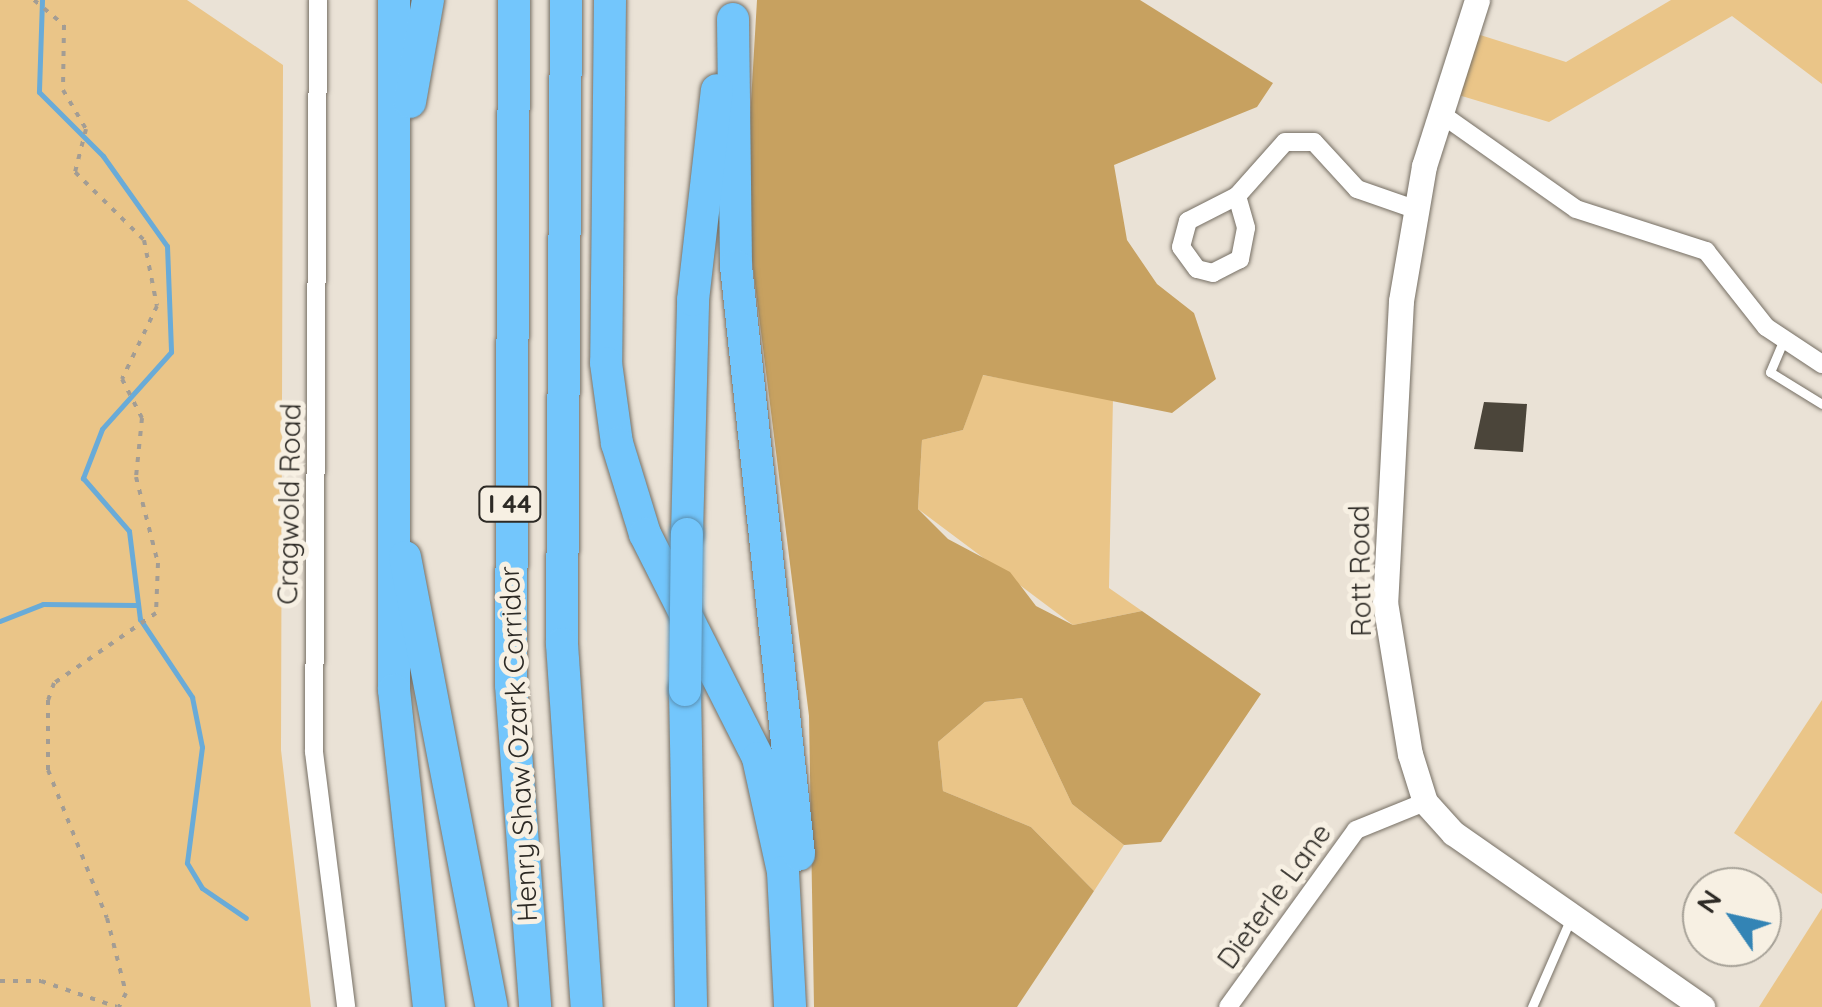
<!DOCTYPE html>
<style>
body{margin:0}
#map{position:relative;width:1822px;height:1007px;overflow:hidden;background:#eae2d6;font-family:Quicksand,sans-serif}
div>[style]{position:absolute}
.green>*{inset:0;background:#eac588}
.forest>*{inset:0;background:#c7a160}
.stream>*{height:5px;margin:-2.5px;padding:0 2.5px;transform-origin:2.5px;border-radius:2.5px;background:#69abd8}
.building>*{inset:0;background:#4b453a}
.path>*{height:4px;margin-top:-2px;transform-origin:0;background:repeating-linear-gradient(90deg,#a39d94 0 5px,transparent 0 13px)}
.roads{filter:drop-shadow(0 0 2px #766f64) drop-shadow(0 0 2px #766f64)}
.lane>*{height:9px;margin:-4.5px;padding:0 4.5px;transform-origin:4.5px;border-radius:4.5px;background:#fff}
.street>*{height:18px;margin:-9px;padding:0 9px;transform-origin:9px;border-radius:9px;background:#fff}
.secondary>*{height:25px;margin:-12.5px;padding:0 12.5px;transform-origin:12.5px;border-radius:12.5px;background:#fff}
.highway>*{height:32px;margin:-16px;padding:0 16px;transform-origin:16px;border-radius:16px;background:#73c6fc}
.bridges{filter:drop-shadow(0 0 2px #5a8fb1) drop-shadow(0 0 2px #5a8fb1)}
.highway-bridge>*{height:32px;margin:-16px;padding:0 16px;transform-origin:16px;border-radius:16px;background:#73c6fc}
span{translate:-50% -50%;white-space:nowrap;text-align:center;line-height:1.15;-webkit-text-stroke:10px #f7f0e3;paint-order:stroke}
.shield-label span{padding:2px 8px;background:#f7f0e3;border:2px solid;border-radius:8px;-webkit-text-stroke-width:0}
.shield-label{font-size:25px;color:#2d2a25;font-weight:700}
.street-label{font-size:28px;color:#2d2a25}
.north{position:absolute;left:1682px;top:867px;width:100px;height:100px;box-sizing:border-box;background:#f7f0e3;border:2px solid #a6a197;border-radius:50%;rotate:304deg;font-size:28px;font-weight:700;line-height:40px;text-align:center;color:#2d2a25}
.north::after{content:'';display:block;margin:auto;width:35px;height:45px;background:#3384b5;clip-path:polygon(50% 0,100% 100%,50% 72%,0 100%)}
</style>
<div id="map">
<div class="green">
<div style="clip-path:polygon(0 0,187px 0,283px 65px,281px 750px,311px 1007px,0 1007px)"></div>
<div style="clip-path:polygon(1671px 0,1822px 0,1822px 84px,1732px 16px,1549px 122px,1455px 94px,1474px 33px,1566px 62px)"></div>
<div style="clip-path:polygon(982px 375px,1113px 398px,1109px 588px,1142px 611px,1073px 625px,918px 509px,922px 440px,963px 430px)"></div>
<div style="clip-path:polygon(1022px 698px,1072px 804px,1124px 845px,1094px 891px,1031px 827px,943px 791px,938px 742px,985px 702px)"></div>
<div style="clip-path:polygon(1822px 700px,1822px 894px,1734px 833px)"></div>
<div style="clip-path:polygon(1822px 908px,1822px 1007px,1759px 1007px)"></div>
</div>
<div class="forest">
<div style="clip-path:polygon(757px 0,1140px 0,1273px 83px,1257px 107px,1114px 165px,1127px 240px,1157px 284px,1194px 313px,1216px 379px,1172px 413px,983px 375px,963px 430px,922px 440px,918px 509px,948px 539px,1010px 572px,1036px 606px,1073px 625px,1142px 611px,1261px 694px,1161px 842px,1124px 845px,1072px 804px,1022px 698px,985px 702px,938px 742px,943px 791px,1031px 827px,1094px 891px,1017px 1007px,814px 1007px,809px 716px,745px 204px)"></div>
</div>
<div class="stream">
<div style="left:42px;top:0;width:92px;rotate:91.9deg"></div>
<div style="left:39px;top:92px;width:91px;rotate:45deg"></div>
<div style="left:103px;top:156px;width:110px;rotate:54.6deg"></div>
<div style="left:167px;top:246px;width:106px;rotate:87.8deg"></div>
<div style="left:171px;top:352px;width:103px;rotate:131.9deg"></div>
<div style="left:102px;top:429px;width:53px;rotate:111.2deg"></div>
<div style="left:83px;top:478px;width:70px;rotate:49deg"></div>
<div style="left:129px;top:531px;width:89px;rotate:82.9deg"></div>
<div style="left:140px;top:619px;width:94px;rotate:56.3deg"></div>
<div style="left:192px;top:697px;width:51px;rotate:78.7deg"></div>
<div style="left:202px;top:747px;width:117px;rotate:97.4deg"></div>
<div style="left:187px;top:863px;width:29px;rotate:59deg"></div>
<div style="left:202px;top:888px;width:53px;rotate:34.3deg"></div>
<div style="left:0;top:621px;width:46px;rotate:-21.6deg"></div>
<div style="left:43px;top:604px;width:93px;rotate:0.6deg"></div>
</div>
<div class="building">
<div style="clip-path:polygon(1484px 402px,1527px 404px,1523px 452px,1474px 449px)"></div>
</div>
<div class="path">
<div style="left:34px;top:0;width:39px;rotate:40deg"></div>
<div style="left:64px;top:25px;width:65px;rotate:90.9deg"></div>
<div style="left:63px;top:90px;width:45px;rotate:59.5deg"></div>
<div style="left:86px;top:129px;width:44px;rotate:104.3deg"></div>
<div style="left:75px;top:172px;width:97px;rotate:44.6deg"></div>
<div style="left:144px;top:240px;width:67px;rotate:78.9deg"></div>
<div style="left:157px;top:306px;width:81px;rotate:115.6deg"></div>
<div style="left:122px;top:379px;width:44px;rotate:62.9deg"></div>
<div style="left:142px;top:418px;width:59px;rotate:95.8deg"></div>
<div style="left:136px;top:477px;width:89px;rotate:75.7deg"></div>
<div style="left:158px;top:563px;width:50px;rotate:92.3deg"></div>
<div style="left:156px;top:613px;width:124px;rotate:145.5deg"></div>
<div style="left:54px;top:683px;width:18px;rotate:109deg"></div>
<div style="left:48px;top:700px;width:70px;rotate:90deg"></div>
<div style="left:48px;top:770px;width:159px;rotate:68.3deg"></div>
<div style="left:107px;top:918px;width:77px;rotate:75.8deg"></div>
<div style="left:126px;top:993px;width:16px;rotate:117deg"></div>
<div style="left:0;top:981px;width:41px"></div>
<div style="left:41px;top:981px;width:80px;rotate:18.9deg"></div>
</div>
<div class="roads">
<div class="lane">
<div style="left:1784px;top:339px;width:36px;rotate:113deg"></div>
<div style="left:1770px;top:372px;width:61px;rotate:31.6deg"></div>
<div style="left:1532px;top:1007px;width:95px;rotate:-66.4deg"></div>
</div>
<div class="street">
<div style="left:318px;top:0;width:752px;rotate:90.3deg"></div>
<div style="left:314px;top:752px;width:257px;rotate:82.8deg"></div>
<div style="left:1440px;top:113px;width:166px;rotate:35.2deg"></div>
<div style="left:1576px;top:209px;width:137px;rotate:17.9deg"></div>
<div style="left:1706px;top:251px;width:97px;rotate:51.7deg"></div>
<div style="left:1766px;top:327px;width:67px;rotate:33.5deg"></div>
<div style="left:1237px;top:196px;width:33px;rotate:74deg"></div>
<div style="left:1246px;top:228px;width:32px;rotate:101deg"></div>
<div style="left:1240px;top:259px;width:30px;rotate:153deg"></div>
<div style="left:1213px;top:273px;width:16px;rotate:-166deg"></div>
<div style="left:1197px;top:269px;width:27px;rotate:-126deg"></div>
<div style="left:1181px;top:247px;width:27px;rotate:-75deg"></div>
<div style="left:1188px;top:221px;width:55px;rotate:-27deg"></div>
<div style="left:1237px;top:196px;width:72px;rotate:-48.4deg"></div>
<div style="left:1285px;top:142px;width:29px"></div>
<div style="left:1314px;top:142px;width:64px;rotate:47.5deg"></div>
<div style="left:1357px;top:189px;width:60px;rotate:19.3deg"></div>
<div style="left:1228px;top:1007px;width:218px;rotate:-54.1deg"></div>
<div style="left:1356px;top:830px;width:74px;rotate:-22.1deg"></div>
</div>
<div class="secondary">
<div style="left:1477px;top:0;width:174px;rotate:107.7deg"></div>
<div style="left:1424px;top:166px;width:137px;rotate:99.7deg"></div>
<div style="left:1401px;top:301px;width:301px;rotate:93deg"></div>
<div style="left:1385px;top:602px;width:154px;rotate:80.7deg"></div>
<div style="left:1410px;top:754px;width:50px;rotate:72.6deg"></div>
<div style="left:1425px;top:802px;width:42px;rotate:47.9deg"></div>
<div style="left:1453px;top:833px;width:304px;rotate:34.9deg"></div>
</div>
<div class="highway">
<div style="left:394px;top:0;width:690px;rotate:90deg"></div>
<div style="left:394px;top:690px;width:319px;rotate:83.7deg"></div>
<div style="left:514px;top:0;width:685px;rotate:90.25deg"></div>
<div style="left:511px;top:685px;width:323px;rotate:85.7deg"></div>
<div style="left:566px;top:0;width:644px;rotate:90.36deg"></div>
<div style="left:562px;top:644px;width:364px;rotate:86.1deg"></div>
<div style="left:610px;top:0;width:363px;rotate:90.6deg"></div>
<div style="left:606px;top:363px;width:81px;rotate:82.2deg"></div>
<div style="left:617px;top:443px;width:95px;rotate:72.9deg"></div>
<div style="left:645px;top:534px;width:251px;rotate:63.2deg"></div>
<div style="left:758px;top:758px;width:117px;rotate:77.6deg"></div>
<div style="left:783px;top:872px;width:135px;rotate:87deg"></div>
<div style="left:733px;top:19px;width:247px;rotate:89.3deg"></div>
<div style="left:736px;top:266px;width:592px;rotate:83.89deg"></div>
<div style="left:410px;top:102px;width:104px;rotate:-80deg"></div>
<div style="left:687px;top:534px;width:234px;rotate:-88.5deg"></div>
<div style="left:693px;top:300px;width:211px;rotate:-83.5deg"></div>
<div style="left:405px;top:557px;width:458px;rotate:79.1deg"></div>
<div style="left:685px;top:690px;width:317px;rotate:88.9deg"></div>
</div>
</div>
<div class="bridges">
<div class="highway-bridge">
<div style="left:685px;top:690px;width:156px;rotate:-89.3deg"></div>
</div>
</div>
<div class="shield-label">
<span style="left:510px;top:504px">I 44</span>
</div>
<div class="street-label">
<span style="left:289px;top:504px;rotate:-89deg">Cragwold Road</span>
<span style="left:1360px;top:571px;rotate:-91deg">Rott Road</span>
<span style="left:518px;top:744px;rotate:-93deg">Henry Shaw Ozark Corridor</span>
<span style="left:1274px;top:896px;rotate:-54deg">Dieterle Lane</span>
</div>
<div class="north">N</div>
</div>
